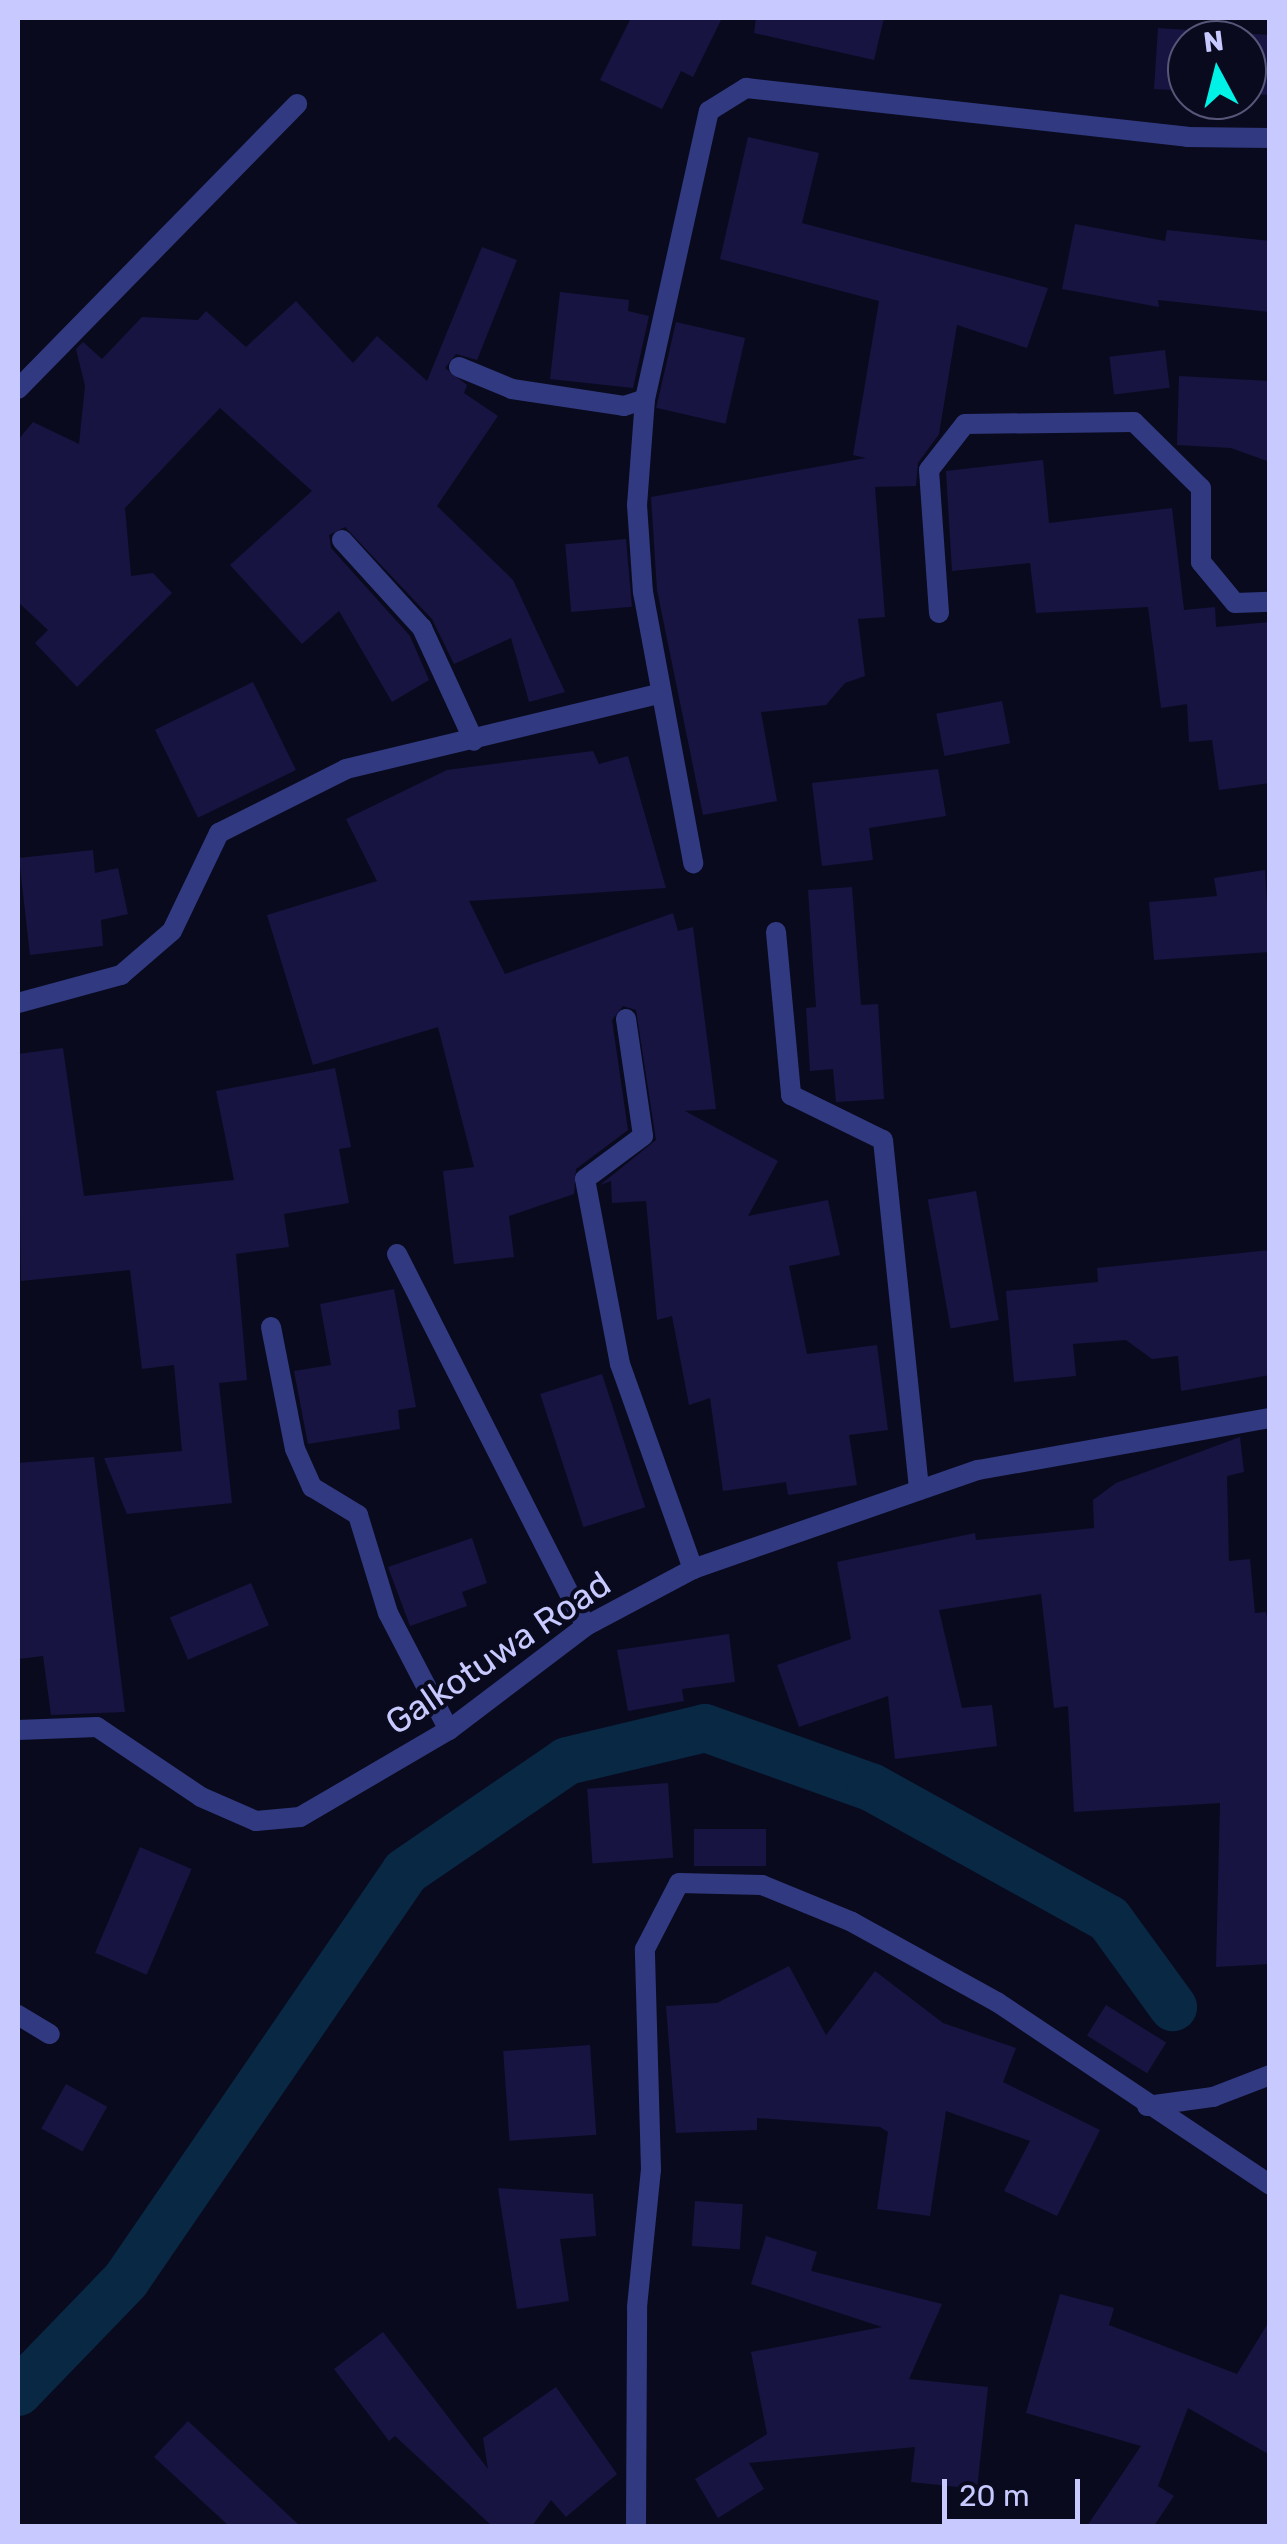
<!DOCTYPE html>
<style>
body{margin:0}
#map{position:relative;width:1287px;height:2544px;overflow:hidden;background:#0a0a1e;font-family:Rubik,sans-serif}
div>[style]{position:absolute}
.canal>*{height:48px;margin:-24px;padding:0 24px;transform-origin:24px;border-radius:24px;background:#082844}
.building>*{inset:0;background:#171441;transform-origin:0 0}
.street>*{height:20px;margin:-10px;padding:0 10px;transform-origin:10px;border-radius:10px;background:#313a81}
span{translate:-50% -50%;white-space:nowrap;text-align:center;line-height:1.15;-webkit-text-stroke:8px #0a0a1e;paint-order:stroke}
.street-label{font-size:35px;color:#c7c9ff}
.frame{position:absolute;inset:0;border:20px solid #c7c9ff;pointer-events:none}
.north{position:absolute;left:1167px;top:20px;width:100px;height:100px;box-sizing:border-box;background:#0a0a1e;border:2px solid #565678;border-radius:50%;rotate:353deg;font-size:28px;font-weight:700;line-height:40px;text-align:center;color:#c7c9ff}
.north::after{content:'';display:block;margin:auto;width:35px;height:45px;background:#00f2e6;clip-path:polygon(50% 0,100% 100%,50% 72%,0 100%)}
.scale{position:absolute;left:942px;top:2479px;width:138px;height:45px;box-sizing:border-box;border:5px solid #c7c9ff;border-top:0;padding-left:12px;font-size:30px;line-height:35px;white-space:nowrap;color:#c7c9ff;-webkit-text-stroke:8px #0a0a1e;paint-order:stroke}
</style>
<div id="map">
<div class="canal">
<div style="left:18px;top:2392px;width:156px;rotate:-46deg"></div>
<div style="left:126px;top:2280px;width:494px;rotate:-55.6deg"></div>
<div style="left:405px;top:1872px;width:196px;rotate:-34.4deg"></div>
<div style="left:567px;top:1761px;width:142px;rotate:-13.4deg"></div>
<div style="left:705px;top:1728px;width:176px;rotate:19.6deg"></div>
<div style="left:871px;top:1787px;width:272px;rotate:29deg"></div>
<div style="left:1109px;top:1919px;width:109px;rotate:54deg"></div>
</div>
<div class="building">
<div style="clip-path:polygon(631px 18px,722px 18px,693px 77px,681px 71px,662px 109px,600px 80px)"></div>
<div style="clip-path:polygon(756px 18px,884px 18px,874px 60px,754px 33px)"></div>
<div style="clip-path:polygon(1158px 28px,1270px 35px,1270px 95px,1247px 94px,1247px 40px,1187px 40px,1187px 91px,1154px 89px)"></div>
<div style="clip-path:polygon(748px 137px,819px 153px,802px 223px,1048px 288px,1027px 348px,957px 325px,939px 434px,918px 463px,916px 486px,875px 487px,885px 617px,858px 619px,865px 676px,845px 683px,826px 705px,761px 712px,777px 801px,703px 815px,657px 590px,651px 497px,866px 458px,853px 455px,879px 301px,720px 259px)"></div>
<div style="clip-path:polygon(1075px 224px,1165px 241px,1167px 230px,1270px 241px,1270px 312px,1158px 300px,1159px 307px,1062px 289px)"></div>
<div style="clip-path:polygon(482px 247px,517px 260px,477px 360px,456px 354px,445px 368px,467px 385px,464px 393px,498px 416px,437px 506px,513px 580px,565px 692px,529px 702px,511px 638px,454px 664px,432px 619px,345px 527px,329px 535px,331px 548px,410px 636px,429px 680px,392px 702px,339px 611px,302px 644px,230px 565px,312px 491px,220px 408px,125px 508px,131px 576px,153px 573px,172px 593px,77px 687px,35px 643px,48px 630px,18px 602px,18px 440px,33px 422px,79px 444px,85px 386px,76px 349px,83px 342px,102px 359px,142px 317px,198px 320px,206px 311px,246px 347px,296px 301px,353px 363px,377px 336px,427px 381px)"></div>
<div style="clip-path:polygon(560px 292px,629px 300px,628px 311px,649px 316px,633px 388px,550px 379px)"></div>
<div style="left:676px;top:322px;width:71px;height:88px;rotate:13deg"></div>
<div style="left:1165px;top:350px;width:38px;height:56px;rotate:83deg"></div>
<div style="clip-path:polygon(1179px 376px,1270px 381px,1270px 462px,1231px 448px,1177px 445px)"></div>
<div style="clip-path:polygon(1043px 460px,1049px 523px,1172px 508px,1184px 610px,1215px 607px,1216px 627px,1270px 622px,1270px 783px,1219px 790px,1212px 740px,1189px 742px,1187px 704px,1161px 708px,1148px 607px,1036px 613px,1030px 563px,952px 571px,946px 471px)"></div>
<div style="left:626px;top:539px;width:68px;height:61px;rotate:85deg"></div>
<div style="left:253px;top:682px;width:98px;height:109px;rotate:64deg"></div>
<div style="left:1002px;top:701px;width:43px;height:67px;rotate:79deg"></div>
<div style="clip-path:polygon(593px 751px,599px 764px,628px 756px,666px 888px,469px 901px,505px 974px,673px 913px,678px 931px,693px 927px,716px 1109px,685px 1111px,778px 1161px,748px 1216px,828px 1200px,840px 1255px,789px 1266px,807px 1354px,877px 1345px,888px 1430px,849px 1435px,857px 1485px,788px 1495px,786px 1482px,723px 1491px,710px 1398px,689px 1405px,672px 1316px,657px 1320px,646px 1201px,612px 1203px,611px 1181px,600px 1185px,656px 1140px,636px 1010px,623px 1006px,612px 1020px,628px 1130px,576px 1169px,574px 1194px,509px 1216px,514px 1257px,454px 1264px,443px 1171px,474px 1167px,438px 1027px,313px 1065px,267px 915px,377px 881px,346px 819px,447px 770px)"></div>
<div style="clip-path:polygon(938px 769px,946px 816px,869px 828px,873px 860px,822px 866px,812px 783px)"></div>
<div style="clip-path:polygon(93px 850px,95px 873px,118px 868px,128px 914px,101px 920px,103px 946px,30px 955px,19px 858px)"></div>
<div style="clip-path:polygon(1265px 870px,1270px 952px,1154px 960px,1149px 902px,1217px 896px,1214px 878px)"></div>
<div style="clip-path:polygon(852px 887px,861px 1005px,878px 1004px,884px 1099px,836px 1102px,833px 1069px,810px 1071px,806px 1008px,816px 1007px,808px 890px)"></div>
<div style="clip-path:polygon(63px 1048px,84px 1196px,234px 1180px,216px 1091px,335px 1068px,351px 1147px,339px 1149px,349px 1203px,284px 1214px,289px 1247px,236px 1254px,247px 1380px,219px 1383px,232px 1503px,127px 1514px,104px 1458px,182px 1451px,174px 1365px,142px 1369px,130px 1270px,21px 1281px,18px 1054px)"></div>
<div style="left:976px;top:1191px;width:131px;height:49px;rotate:80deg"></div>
<div style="clip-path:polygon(1270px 1250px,1270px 1375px,1181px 1391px,1178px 1356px,1152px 1359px,1126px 1340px,1073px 1344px,1076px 1376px,1014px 1382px,1006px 1291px,1098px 1282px,1097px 1268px)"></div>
<div style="clip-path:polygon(394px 1289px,416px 1407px,398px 1410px,400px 1429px,308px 1444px,294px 1371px,331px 1365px,320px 1304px)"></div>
<div style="left:602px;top:1374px;width:140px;height:65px;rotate:72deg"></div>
<div style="clip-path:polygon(1240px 1437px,1244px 1472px,1227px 1476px,1229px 1561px,1250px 1559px,1255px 1613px,1266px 1612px,1270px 1637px,1270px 1964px,1216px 1967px,1220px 1803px,1074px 1812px,1068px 1706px,1054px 1708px,1041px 1594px,939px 1610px,962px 1708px,992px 1705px,997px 1746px,895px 1759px,888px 1696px,799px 1727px,777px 1665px,851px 1639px,837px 1562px,975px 1533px,976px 1540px,1094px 1528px,1093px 1500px,1116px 1483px)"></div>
<div style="clip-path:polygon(94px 1457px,125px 1712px,51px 1715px,43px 1656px,18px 1659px,18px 1463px)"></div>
<div style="clip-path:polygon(472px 1538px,487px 1583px,462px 1592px,467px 1606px,410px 1626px,388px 1567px)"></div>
<div style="left:251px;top:1583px;width:46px;height:88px;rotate:67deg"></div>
<div style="clip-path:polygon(729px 1634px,735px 1682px,682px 1689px,684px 1701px,628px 1711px,617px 1650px)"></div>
<div style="left:668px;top:1783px;width:75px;height:81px;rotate:86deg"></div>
<div style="left:766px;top:1829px;width:37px;height:72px;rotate:90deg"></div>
<div style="left:140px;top:1847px;width:56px;height:115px;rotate:23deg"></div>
<div style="clip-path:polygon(789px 1966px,826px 2035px,875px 1971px,943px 2023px,1016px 2048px,1003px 2082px,1100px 2130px,1057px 2216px,1004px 2191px,1030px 2141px,946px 2111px,930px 2216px,877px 2209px,888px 2132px,880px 2127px,757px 2118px,757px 2130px,676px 2133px,666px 2006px,717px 2003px)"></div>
<div style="left:1106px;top:2005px;width:71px;height:36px;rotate:32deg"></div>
<div style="left:590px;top:2045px;width:90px;height:87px;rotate:86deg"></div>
<div style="left:66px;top:2084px;width:47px;height:51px;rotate:29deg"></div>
<div style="clip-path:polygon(498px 2188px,593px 2194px,596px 2236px,560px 2239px,569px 2301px,517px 2309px)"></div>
<div style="left:695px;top:2201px;width:48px;height:45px;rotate:4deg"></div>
<div style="clip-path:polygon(766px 2236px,817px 2252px,811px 2271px,942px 2304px,909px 2379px,988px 2387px,977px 2489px,911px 2482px,915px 2447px,749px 2463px,764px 2489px,718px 2518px,695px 2479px,767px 2434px,751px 2352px,882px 2327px,751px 2284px)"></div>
<div style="clip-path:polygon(1060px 2294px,1114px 2308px,1109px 2325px,1237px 2374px,1270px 2320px,1270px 2455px,1188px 2408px,1158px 2486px,1174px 2496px,1154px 2526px,1087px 2526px,1141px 2446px,1026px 2413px)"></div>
<div style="clip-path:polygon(383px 2332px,488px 2469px,483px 2438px,556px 2387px,617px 2474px,566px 2517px,551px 2500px,532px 2526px,492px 2526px,395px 2436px,389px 2441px,334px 2369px)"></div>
<div style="clip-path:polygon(188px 2421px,300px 2526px,229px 2526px,154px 2457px)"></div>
</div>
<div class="street">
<div style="left:459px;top:367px;width:57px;rotate:22.5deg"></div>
<div style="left:512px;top:389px;width:113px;rotate:8.6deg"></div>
<div style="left:624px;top:406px;width:22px;rotate:-18deg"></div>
<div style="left:645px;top:399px;width:295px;rotate:-77.5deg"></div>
<div style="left:709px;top:111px;width:44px;rotate:-31.9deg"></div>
<div style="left:746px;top:88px;width:444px;rotate:6.3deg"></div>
<div style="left:1187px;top:137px;width:83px;rotate:0.7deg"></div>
<div style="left:18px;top:389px;width:399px;rotate:-45.6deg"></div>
<div style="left:645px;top:399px;width:106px;rotate:94.3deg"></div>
<div style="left:637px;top:505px;width:87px;rotate:86.1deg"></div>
<div style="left:643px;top:592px;width:276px;rotate:79.5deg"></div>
<div style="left:342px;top:540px;width:119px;rotate:47.7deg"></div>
<div style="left:422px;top:628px;width:124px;rotate:65.3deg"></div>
<div style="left:939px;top:613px;width:143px;rotate:-94deg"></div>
<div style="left:929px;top:470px;width:58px;rotate:-52deg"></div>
<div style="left:965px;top:424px;width:169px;rotate:-0.7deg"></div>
<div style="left:1134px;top:422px;width:94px;rotate:44.6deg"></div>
<div style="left:1201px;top:488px;width:74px;rotate:90deg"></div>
<div style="left:1201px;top:562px;width:53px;rotate:50.3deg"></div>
<div style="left:1235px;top:603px;width:35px;rotate:-2deg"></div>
<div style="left:776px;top:932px;width:164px;rotate:84.7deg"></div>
<div style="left:791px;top:1095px;width:102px;rotate:26.1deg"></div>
<div style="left:883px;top:1140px;width:352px;rotate:84.1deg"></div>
<div style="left:18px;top:1003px;width:107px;rotate:-15.2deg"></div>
<div style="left:121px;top:975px;width:67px;rotate:-40.8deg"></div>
<div style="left:172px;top:931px;width:109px;rotate:-64.4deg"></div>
<div style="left:219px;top:833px;width:142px;rotate:-26.7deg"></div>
<div style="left:346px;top:769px;width:321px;rotate:-13.5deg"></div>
<div style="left:626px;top:1019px;width:118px;rotate:81.7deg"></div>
<div style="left:643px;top:1136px;width:72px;rotate:143.4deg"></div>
<div style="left:585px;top:1179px;width:188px;rotate:79.3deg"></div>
<div style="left:620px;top:1364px;width:218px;rotate:70.4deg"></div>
<div style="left:397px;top:1254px;width:417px;rotate:63.1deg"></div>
<div style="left:271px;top:1327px;width:124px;rotate:78.9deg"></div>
<div style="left:295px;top:1449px;width:42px;rotate:65.9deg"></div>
<div style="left:312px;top:1487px;width:54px;rotate:31.3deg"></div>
<div style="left:358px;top:1515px;width:102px;rotate:73deg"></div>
<div style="left:388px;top:1613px;width:132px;rotate:62.5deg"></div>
<div style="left:18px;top:1730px;width:79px;rotate:-2.2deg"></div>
<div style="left:97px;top:1727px;width:125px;rotate:33.9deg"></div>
<div style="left:201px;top:1797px;width:60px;rotate:23.6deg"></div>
<div style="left:256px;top:1821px;width:44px;rotate:-5.2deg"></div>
<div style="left:300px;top:1817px;width:173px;rotate:-30.3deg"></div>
<div style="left:449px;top:1730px;width:172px;rotate:-37.2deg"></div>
<div style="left:586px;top:1626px;width:121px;rotate:-28deg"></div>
<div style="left:693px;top:1569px;width:302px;rotate:-19.2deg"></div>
<div style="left:978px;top:1470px;width:297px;rotate:-10.1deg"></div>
<div style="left:18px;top:2015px;width:37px;rotate:31deg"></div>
<div style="left:1147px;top:2106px;width:67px;rotate:-7.8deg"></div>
<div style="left:1213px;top:2097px;width:61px;rotate:-21.1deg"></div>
<div style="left:636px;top:2526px;width:219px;rotate:-89.7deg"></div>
<div style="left:637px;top:2307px;width:138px;rotate:-84.2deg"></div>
<div style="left:651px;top:2170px;width:221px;rotate:-91.6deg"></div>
<div style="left:645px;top:1949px;width:74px;rotate:-62.7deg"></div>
<div style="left:679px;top:1883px;width:83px;rotate:1.4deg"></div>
<div style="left:762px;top:1885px;width:97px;rotate:22.3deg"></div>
<div style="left:852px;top:1922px;width:166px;rotate:28.9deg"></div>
<div style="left:997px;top:2002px;width:329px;rotate:33.8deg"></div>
</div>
<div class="street-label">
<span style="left:498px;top:1653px;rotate:-34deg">Galkotuwa Road</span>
</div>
<div class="frame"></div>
<div class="north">N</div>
<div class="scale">20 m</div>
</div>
